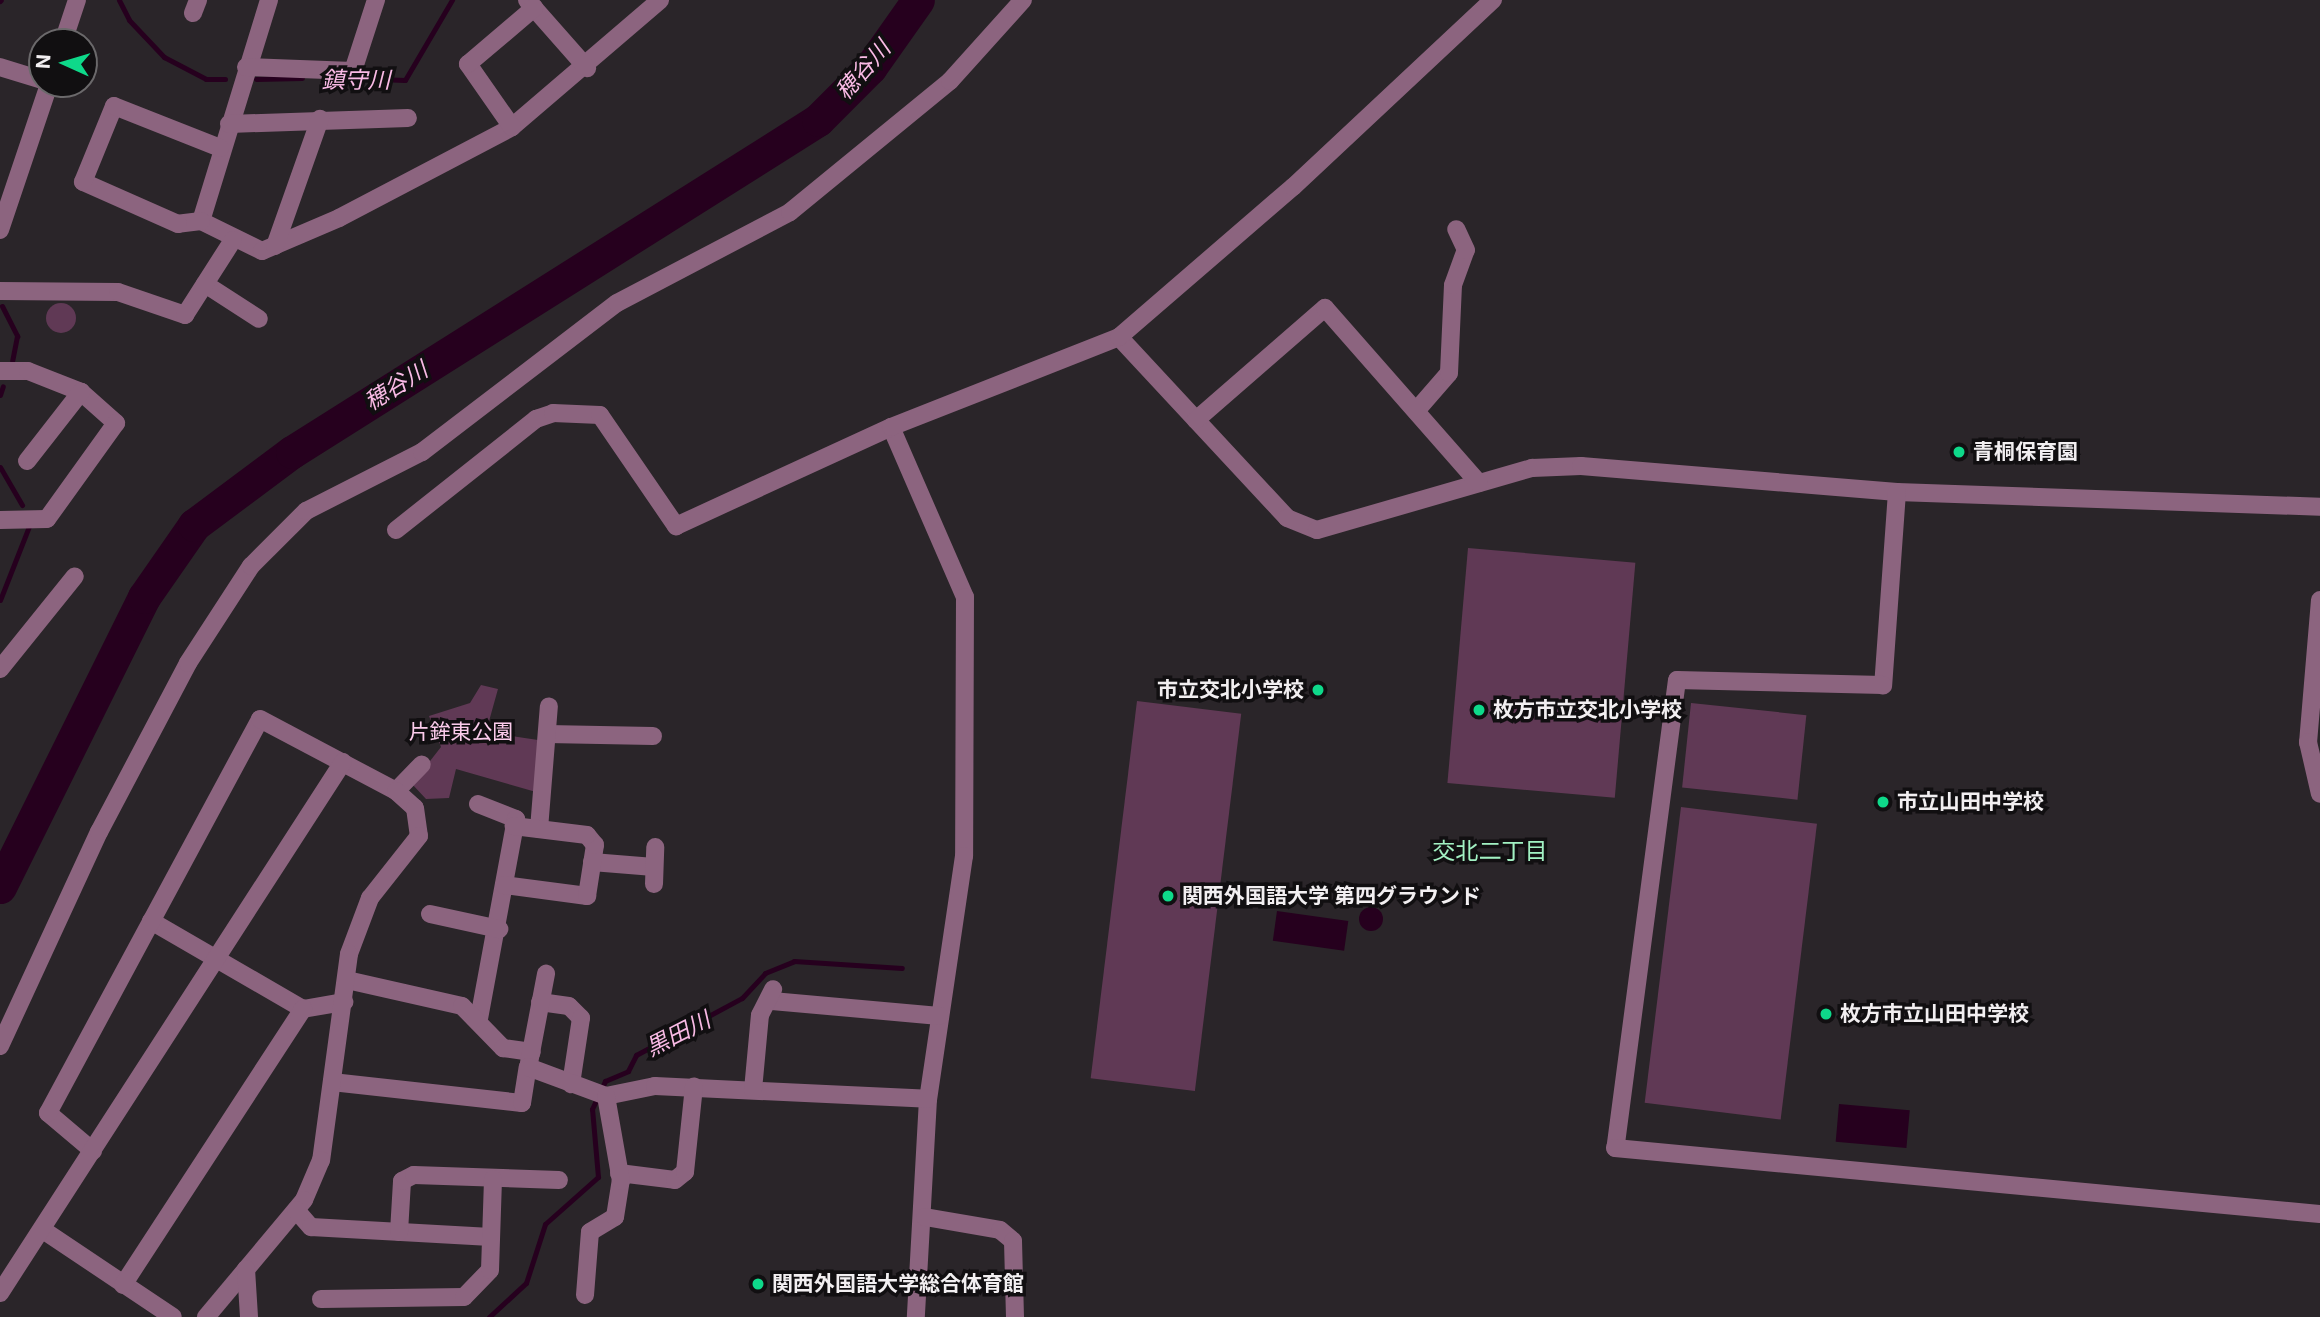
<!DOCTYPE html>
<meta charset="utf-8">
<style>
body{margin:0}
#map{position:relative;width:2320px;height:1317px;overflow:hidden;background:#2a2529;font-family:Inter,"Noto Sans JP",sans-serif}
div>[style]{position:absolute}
.green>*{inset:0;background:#603955;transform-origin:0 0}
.round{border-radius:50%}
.water>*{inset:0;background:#26001e;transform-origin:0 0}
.stream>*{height:5px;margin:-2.5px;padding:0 2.5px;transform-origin:2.5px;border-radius:2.5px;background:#26001e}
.river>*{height:33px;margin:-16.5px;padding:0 16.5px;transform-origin:16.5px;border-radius:16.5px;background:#26001e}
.minor>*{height:18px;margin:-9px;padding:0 9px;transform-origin:9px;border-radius:9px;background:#8c647f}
.dots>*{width:19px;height:19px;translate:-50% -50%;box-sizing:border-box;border:4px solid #110f11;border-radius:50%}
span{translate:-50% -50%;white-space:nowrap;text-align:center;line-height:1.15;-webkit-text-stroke:7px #110f11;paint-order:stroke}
.poi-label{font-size:21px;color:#f2eff1;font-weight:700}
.left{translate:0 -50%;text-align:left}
.right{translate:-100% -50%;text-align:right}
.park-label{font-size:21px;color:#fbcbeb}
.water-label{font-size:23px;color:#f9bae5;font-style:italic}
.neighbourhood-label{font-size:23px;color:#a2f1c3}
.north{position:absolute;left:28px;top:28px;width:70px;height:70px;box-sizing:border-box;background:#110f11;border:2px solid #6b696b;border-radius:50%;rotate:274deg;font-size:19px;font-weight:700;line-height:28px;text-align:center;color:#f2eff1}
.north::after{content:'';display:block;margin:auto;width:24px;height:32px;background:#0ed98a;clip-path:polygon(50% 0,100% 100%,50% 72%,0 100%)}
</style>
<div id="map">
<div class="green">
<div class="round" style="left:46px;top:303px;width:30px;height:30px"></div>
<div style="left:1468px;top:548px;width:168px;height:236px;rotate:5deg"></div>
<div style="clip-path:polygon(481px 685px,498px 689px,486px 732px,538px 740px,536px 792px,456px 769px,449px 798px,426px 799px,412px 784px,441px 747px,429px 716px,470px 703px)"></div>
<div style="left:1137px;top:701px;width:105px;height:380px;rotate:7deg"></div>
<div style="left:1691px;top:703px;width:116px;height:85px;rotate:6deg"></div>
<div style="left:1681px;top:807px;width:137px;height:298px;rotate:7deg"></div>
</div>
<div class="water">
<div class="round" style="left:1359px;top:907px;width:24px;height:24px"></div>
<div style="left:1277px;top:911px;width:72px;height:30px;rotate:8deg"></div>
<div style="left:1839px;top:1104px;width:71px;height:38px;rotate:5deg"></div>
</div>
<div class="stream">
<div style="left:119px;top:0;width:22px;rotate:63deg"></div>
<div style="left:129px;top:20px;width:51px;rotate:46.6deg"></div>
<div style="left:164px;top:57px;width:47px;rotate:27.6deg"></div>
<div style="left:206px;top:79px;width:19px"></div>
<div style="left:0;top:1px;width:1px;rotate:-45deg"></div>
<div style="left:351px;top:78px;width:54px;rotate:2.1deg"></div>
<div style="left:405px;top:80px;width:93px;rotate:-59.6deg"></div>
<div style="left:256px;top:79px;width:46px;rotate:-1.2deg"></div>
<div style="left:2px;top:306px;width:34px;rotate:63deg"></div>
<div style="left:17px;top:336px;width:25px;rotate:101deg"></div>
<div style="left:0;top:395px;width:9px;rotate:-72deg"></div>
<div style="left:0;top:467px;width:44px;rotate:59.9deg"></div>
<div style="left:0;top:600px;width:82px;rotate:-68.5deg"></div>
<div style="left:489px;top:1317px;width:50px;rotate:-42.6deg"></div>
<div style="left:526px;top:1283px;width:62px;rotate:-72.1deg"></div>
<div style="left:545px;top:1224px;width:71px;rotate:-41.6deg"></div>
<div style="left:598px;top:1177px;width:68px;rotate:-95deg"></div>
<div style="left:592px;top:1109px;width:31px;rotate:-65deg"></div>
<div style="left:605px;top:1081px;width:25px;rotate:-23deg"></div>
<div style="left:628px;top:1071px;width:18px;rotate:-63deg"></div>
<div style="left:636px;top:1055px;width:120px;rotate:-28.3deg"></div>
<div style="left:742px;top:998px;width:34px;rotate:-47deg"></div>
<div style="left:765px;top:973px;width:31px;rotate:-22deg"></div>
<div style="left:794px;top:961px;width:108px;rotate:3.7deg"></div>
</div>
<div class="river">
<div style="left:0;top:887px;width:324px;rotate:-63.6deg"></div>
<div style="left:144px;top:597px;width:88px;rotate:-55.2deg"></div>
<div style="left:194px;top:525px;width:122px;rotate:-36.7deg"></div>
<div style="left:292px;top:452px;width:622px;rotate:-32.26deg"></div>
<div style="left:818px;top:120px;width:74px;rotate:-45deg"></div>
<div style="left:870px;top:68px;width:83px;rotate:-54.8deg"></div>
</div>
<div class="minor">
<div style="left:269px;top:0;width:231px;rotate:107.1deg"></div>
<div style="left:201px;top:221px;width:68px;rotate:26.2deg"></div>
<div style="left:262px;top:251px;width:84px;rotate:-23.2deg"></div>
<div style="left:339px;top:218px;width:195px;rotate:-27.7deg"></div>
<div style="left:512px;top:127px;width:195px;rotate:-40.6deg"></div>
<div style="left:527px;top:0;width:91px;rotate:48.6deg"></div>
<div style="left:193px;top:13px;width:14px;rotate:-69deg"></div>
<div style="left:63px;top:42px;width:44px;rotate:-71.6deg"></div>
<div style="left:0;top:67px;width:44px;rotate:17.2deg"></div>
<div style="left:246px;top:67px;width:107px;rotate:2.1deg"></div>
<div style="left:353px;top:71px;width:75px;rotate:-72.1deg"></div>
<div style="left:229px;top:124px;width:179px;rotate:-1.9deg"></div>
<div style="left:512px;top:127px;width:77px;rotate:-124.9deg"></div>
<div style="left:468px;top:64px;width:87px;rotate:-40.3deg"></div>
<div style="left:201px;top:221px;width:23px;rotate:173deg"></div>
<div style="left:178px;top:224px;width:104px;rotate:-156.1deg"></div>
<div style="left:83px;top:182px;width:82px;rotate:-67.8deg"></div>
<div style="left:114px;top:106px;width:114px;rotate:21.6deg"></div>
<div style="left:0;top:230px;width:154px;rotate:-71.4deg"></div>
<div style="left:275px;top:246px;width:135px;rotate:-70.5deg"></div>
<div style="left:205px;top:284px;width:64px;rotate:32.9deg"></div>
<div style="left:0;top:291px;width:118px;rotate:0.5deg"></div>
<div style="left:118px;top:292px;width:71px;rotate:18.9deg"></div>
<div style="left:185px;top:315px;width:89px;rotate:-57.4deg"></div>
<div style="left:1119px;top:337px;width:247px;rotate:47.1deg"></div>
<div style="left:1287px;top:518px;width:32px;rotate:22deg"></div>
<div style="left:1317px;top:530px;width:224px;rotate:-16.1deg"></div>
<div style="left:1532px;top:468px;width:49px;rotate:-2.3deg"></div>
<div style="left:1581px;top:466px;width:317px;rotate:4.7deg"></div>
<div style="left:1897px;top:492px;width:423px;rotate:2deg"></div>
<div style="left:0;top:371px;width:28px"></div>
<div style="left:28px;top:371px;width:57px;rotate:21.6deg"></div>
<div style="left:81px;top:392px;width:47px;rotate:41.5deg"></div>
<div style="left:116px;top:423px;width:118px;rotate:125.7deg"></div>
<div style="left:47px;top:519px;width:47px;rotate:178.8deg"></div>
<div style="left:1416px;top:411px;width:50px;rotate:-49deg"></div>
<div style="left:1449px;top:373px;width:88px;rotate:-87.4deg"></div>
<div style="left:1453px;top:285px;width:37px;rotate:-70deg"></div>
<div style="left:1466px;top:250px;width:23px;rotate:-115deg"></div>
<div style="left:1196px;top:420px;width:171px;rotate:-41deg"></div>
<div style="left:1325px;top:308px;width:233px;rotate:48.7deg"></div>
<div style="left:891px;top:427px;width:185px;rotate:66.5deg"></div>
<div style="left:965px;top:597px;width:259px;rotate:90.2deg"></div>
<div style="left:964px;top:856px;width:246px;rotate:98.4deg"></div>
<div style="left:928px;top:1099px;width:218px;rotate:93.2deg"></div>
<div style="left:27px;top:461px;width:88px;rotate:-52deg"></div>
<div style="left:1897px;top:492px;width:194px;rotate:94.1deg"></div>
<div style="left:1883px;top:685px;width:206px;rotate:-178.6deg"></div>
<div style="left:1677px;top:680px;width:472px;rotate:97.5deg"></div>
<div style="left:1615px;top:1148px;width:708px;rotate:5.35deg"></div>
<div style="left:396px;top:530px;width:179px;rotate:-38.4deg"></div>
<div style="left:536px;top:419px;width:18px;rotate:-19deg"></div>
<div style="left:553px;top:413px;width:47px;rotate:2.4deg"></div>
<div style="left:600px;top:415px;width:135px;rotate:55.6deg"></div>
<div style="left:676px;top:526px;width:237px;rotate:-24.7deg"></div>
<div style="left:891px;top:427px;width:245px;rotate:-21.5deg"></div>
<div style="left:1119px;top:337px;width:230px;rotate:-40.8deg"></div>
<div style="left:1293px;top:187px;width:274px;rotate:-43.1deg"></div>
<div style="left:2320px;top:600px;width:143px;rotate:94.8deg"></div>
<div style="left:2308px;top:742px;width:53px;rotate:77deg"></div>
<div style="left:0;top:669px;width:119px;rotate:-51.1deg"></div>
<div style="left:547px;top:734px;width:106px;rotate:1.1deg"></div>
<div style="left:396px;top:791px;width:37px;rotate:-46deg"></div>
<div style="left:478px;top:804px;width:41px;rotate:21.5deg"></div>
<div style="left:516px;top:819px;width:202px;rotate:100.5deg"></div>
<div style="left:539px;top:829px;width:123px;rotate:-85.4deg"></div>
<div style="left:592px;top:862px;width:62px;rotate:4.6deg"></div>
<div style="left:654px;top:884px;width:37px;rotate:-88deg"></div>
<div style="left:504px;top:885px;width:84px;rotate:7.5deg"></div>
<div style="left:587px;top:896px;width:52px;rotate:-81.1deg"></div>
<div style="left:595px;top:845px;width:13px;rotate:-129deg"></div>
<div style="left:587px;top:835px;width:74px;rotate:-173deg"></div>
<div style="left:430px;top:914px;width:71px;rotate:12.3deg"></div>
<div style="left:151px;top:921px;width:176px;rotate:30.1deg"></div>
<div style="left:303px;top:1009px;width:42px;rotate:-9.7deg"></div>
<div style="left:347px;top:980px;width:118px;rotate:12.7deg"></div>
<div style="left:462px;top:1006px;width:59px;rotate:45.7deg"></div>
<div style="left:503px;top:1048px;width:29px;rotate:8deg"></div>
<div style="left:772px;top:1001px;width:168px;rotate:5.1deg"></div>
<div style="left:540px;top:1002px;width:29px;rotate:8deg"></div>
<div style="left:569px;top:1006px;width:17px;rotate:45deg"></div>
<div style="left:581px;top:1018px;width:67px;rotate:98.6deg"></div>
<div style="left:0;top:1046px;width:236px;rotate:-65.2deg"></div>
<div style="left:99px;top:832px;width:191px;rotate:-62.2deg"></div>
<div style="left:188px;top:663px;width:116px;rotate:-57deg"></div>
<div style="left:251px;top:566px;width:78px;rotate:-45deg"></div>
<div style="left:306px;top:511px;width:130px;rotate:-27deg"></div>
<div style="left:422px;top:452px;width:245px;rotate:-37.4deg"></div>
<div style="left:617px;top:303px;width:195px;rotate:-27.7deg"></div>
<div style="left:790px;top:212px;width:207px;rotate:-39.3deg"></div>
<div style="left:950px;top:81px;width:109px;rotate:-48deg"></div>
<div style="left:529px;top:1063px;width:91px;rotate:-79.2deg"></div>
<div style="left:332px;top:1082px;width:191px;rotate:6.3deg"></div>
<div style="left:522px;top:1103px;width:36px;rotate:-81deg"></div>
<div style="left:528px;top:1067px;width:83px;rotate:20.4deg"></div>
<div style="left:606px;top:1096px;width:50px;rotate:-11.5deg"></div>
<div style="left:655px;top:1086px;width:273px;rotate:2.7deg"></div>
<div style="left:753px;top:1090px;width:75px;rotate:-84.7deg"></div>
<div style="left:760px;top:1015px;width:29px;rotate:-63deg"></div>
<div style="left:93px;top:1151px;width:59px;rotate:-139.8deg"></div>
<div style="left:48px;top:1113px;width:447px;rotate:-61.7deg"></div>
<div style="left:260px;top:719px;width:154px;rotate:27.9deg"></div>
<div style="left:396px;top:791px;width:25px;rotate:42deg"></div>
<div style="left:415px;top:808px;width:28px;rotate:82deg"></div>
<div style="left:419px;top:836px;width:79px;rotate:128.3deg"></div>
<div style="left:370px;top:898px;width:60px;rotate:110.6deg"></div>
<div style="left:349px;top:954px;width:208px;rotate:97.7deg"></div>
<div style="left:321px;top:1160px;width:43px;rotate:113deg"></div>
<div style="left:304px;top:1200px;width:153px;rotate:129.9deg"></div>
<div style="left:619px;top:1173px;width:56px;rotate:7.1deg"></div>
<div style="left:675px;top:1180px;width:13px;rotate:-39deg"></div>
<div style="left:685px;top:1172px;width:86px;rotate:-84deg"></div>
<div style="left:296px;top:1210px;width:23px;rotate:49deg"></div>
<div style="left:311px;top:1227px;width:180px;rotate:3.2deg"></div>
<div style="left:925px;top:1217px;width:76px;rotate:9.8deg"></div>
<div style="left:1000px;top:1230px;width:17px;rotate:40deg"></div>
<div style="left:1013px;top:1241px;width:76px;rotate:88.5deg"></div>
<div style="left:43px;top:1230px;width:156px;rotate:33.8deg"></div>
<div style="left:399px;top:1232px;width:51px;rotate:-86.6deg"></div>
<div style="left:402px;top:1181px;width:13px;rotate:-27deg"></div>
<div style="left:414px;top:1175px;width:145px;rotate:2deg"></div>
<div style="left:246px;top:1269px;width:48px;rotate:86.4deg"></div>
<div style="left:123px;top:1285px;width:330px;rotate:-56.9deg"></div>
<div style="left:0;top:1293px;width:632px;rotate:-57.14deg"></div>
<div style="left:585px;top:1295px;width:63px;rotate:-85.5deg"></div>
<div style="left:590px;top:1232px;width:29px;rotate:-31deg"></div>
<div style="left:615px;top:1217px;width:36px;rotate:-81deg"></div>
<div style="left:621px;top:1181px;width:86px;rotate:-100deg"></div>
<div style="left:321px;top:1299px;width:143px;rotate:-0.8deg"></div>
<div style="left:464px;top:1297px;width:37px;rotate:-46deg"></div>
<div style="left:490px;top:1270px;width:91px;rotate:-88.1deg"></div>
</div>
<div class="dots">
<div style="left:1959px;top:452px;background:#0ed98a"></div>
<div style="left:1318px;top:690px;background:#0ed98a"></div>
<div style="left:1479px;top:710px;background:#0ed98a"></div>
<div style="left:1883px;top:802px;background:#0ed98a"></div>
<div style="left:1168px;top:896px;background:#0ed98a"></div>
<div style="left:1826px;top:1014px;background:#0ed98a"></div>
<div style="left:758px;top:1284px;background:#0ed98a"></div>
</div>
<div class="poi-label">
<span class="left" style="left:1973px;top:452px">青桐保育園</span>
<span class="right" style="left:1304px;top:690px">市立交北小学校</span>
<span class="left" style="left:1493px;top:710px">枚方市立交北小学校</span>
<span class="left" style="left:1897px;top:802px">市立山田中学校</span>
<span class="left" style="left:1182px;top:896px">関西外国語大学 第四グラウンド</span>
<span class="left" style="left:1840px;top:1014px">枚方市立山田中学校</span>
<span class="left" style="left:772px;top:1284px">関西外国語大学総合体育館</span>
</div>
<div class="park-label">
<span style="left:461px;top:732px">片鉾東公園</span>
</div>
<div class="water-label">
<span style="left:863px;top:70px;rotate:-49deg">穂谷川</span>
<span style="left:356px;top:80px">鎮守川</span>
<span style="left:396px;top:386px;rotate:-32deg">穂谷川</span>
<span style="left:678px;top:1034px;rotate:-27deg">黒田川</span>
</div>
<div class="neighbourhood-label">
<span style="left:1490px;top:851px">交北二丁目</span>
</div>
<div class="north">N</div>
</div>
